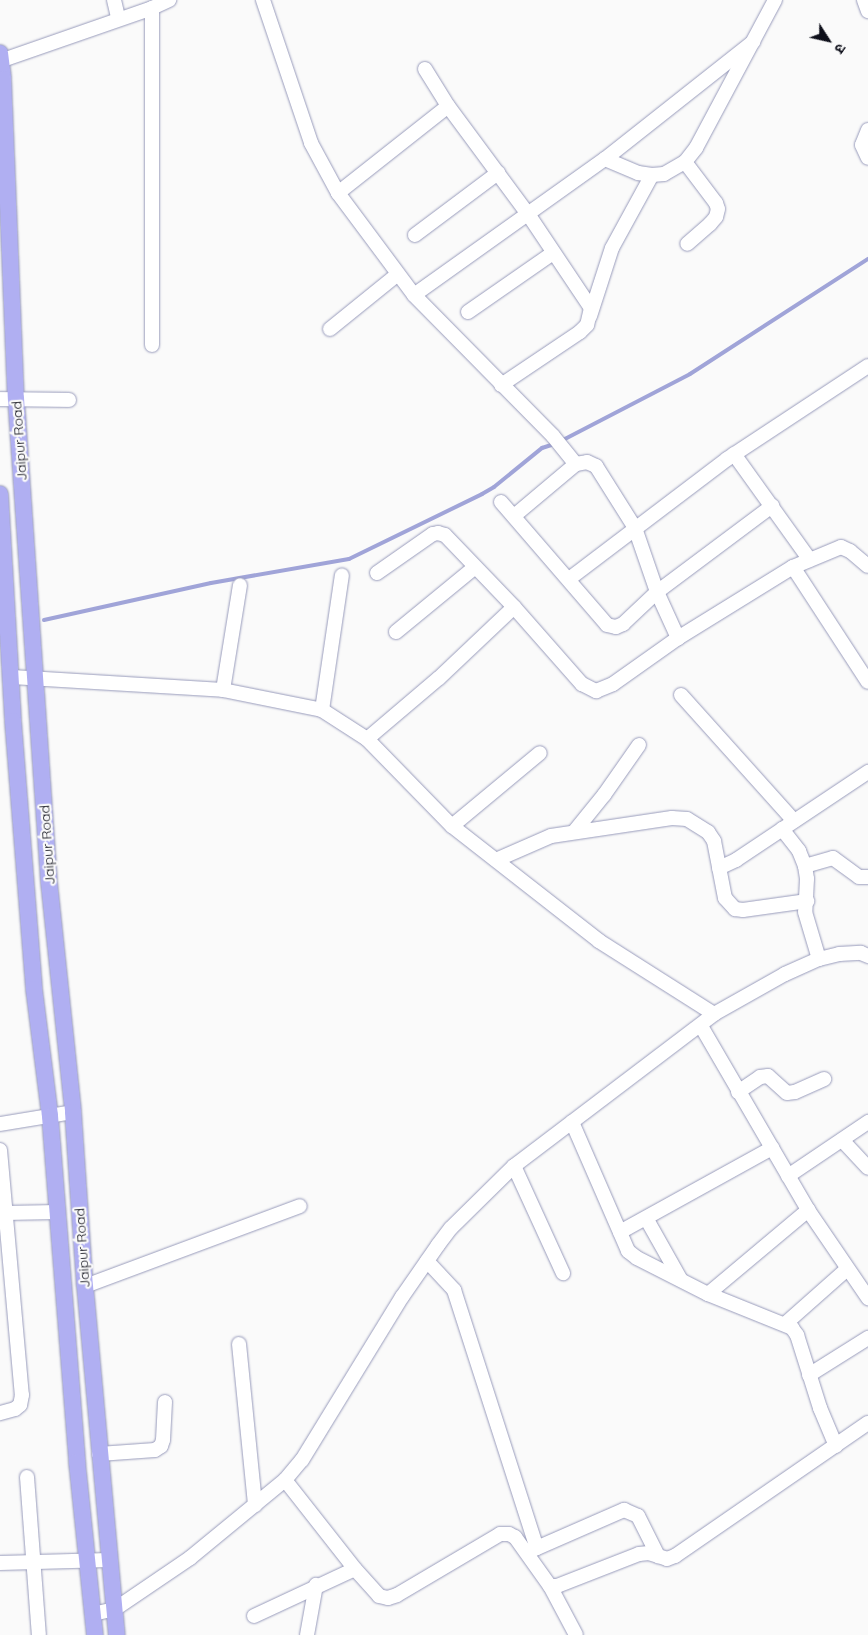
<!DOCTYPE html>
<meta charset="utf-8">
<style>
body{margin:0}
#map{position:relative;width:868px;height:1635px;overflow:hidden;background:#fafafa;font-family:Quicksand,"Noto Sans Devanagari",sans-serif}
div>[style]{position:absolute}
.stream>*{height:4px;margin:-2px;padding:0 2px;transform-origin:2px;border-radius:2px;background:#a0a4d8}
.roads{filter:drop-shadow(0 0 1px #989bbb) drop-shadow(0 0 1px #989bbb)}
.minor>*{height:14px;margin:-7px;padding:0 7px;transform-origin:7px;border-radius:7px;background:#fff}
.major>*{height:16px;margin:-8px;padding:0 8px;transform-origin:8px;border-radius:8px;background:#b0aff2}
span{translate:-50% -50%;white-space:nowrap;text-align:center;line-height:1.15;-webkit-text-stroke:4.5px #fafafa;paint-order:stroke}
.street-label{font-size:14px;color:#0e0f1a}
.north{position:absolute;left:803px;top:15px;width:50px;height:50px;-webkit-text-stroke:4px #fafafa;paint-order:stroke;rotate:125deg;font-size:14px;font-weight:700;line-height:20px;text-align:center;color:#0e0f1a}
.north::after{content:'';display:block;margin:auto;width:18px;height:22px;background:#0e0f1a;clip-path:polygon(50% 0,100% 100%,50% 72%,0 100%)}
</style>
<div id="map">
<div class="stream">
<div style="left:561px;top:441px;width:145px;rotate:-27.4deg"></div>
<div style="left:690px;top:374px;width:212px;rotate:-32.9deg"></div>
<div style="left:44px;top:620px;width:171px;rotate:-12.5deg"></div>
<div style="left:211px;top:583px;width:140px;rotate:-9.9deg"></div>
<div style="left:349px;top:559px;width:148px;rotate:-26deg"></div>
<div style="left:482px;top:494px;width:14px;rotate:-30deg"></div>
<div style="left:494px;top:487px;width:62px;rotate:-39.1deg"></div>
<div style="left:542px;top:448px;width:13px;rotate:-18deg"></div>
</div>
<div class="roads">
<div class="minor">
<div style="left:114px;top:0;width:18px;rotate:77deg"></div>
<div style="left:263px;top:0;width:151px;rotate:71.4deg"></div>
<div style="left:311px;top:143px;width:57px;rotate:61.6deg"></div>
<div style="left:338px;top:193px;width:127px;rotate:53.3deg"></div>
<div style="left:414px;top:295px;width:234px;rotate:-35.5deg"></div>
<div style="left:605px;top:159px;width:189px;rotate:-38.3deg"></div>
<div style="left:864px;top:0;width:12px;rotate:70deg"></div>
<div style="left:0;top:61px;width:161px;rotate:-19.2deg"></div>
<div style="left:152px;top:8px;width:19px;rotate:-25deg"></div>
<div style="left:425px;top:69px;width:44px;rotate:58.1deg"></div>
<div style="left:448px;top:106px;width:134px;rotate:53.5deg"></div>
<div style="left:528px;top:214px;width:113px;rotate:56.2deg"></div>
<div style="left:591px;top:308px;width:17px;rotate:103deg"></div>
<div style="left:587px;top:325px;width:10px;rotate:135deg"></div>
<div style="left:580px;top:332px;width:95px;rotate:146.1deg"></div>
<div style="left:868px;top:130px;width:16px;rotate:112deg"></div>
<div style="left:862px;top:145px;width:14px;rotate:65deg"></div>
<div style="left:605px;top:159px;width:36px;rotate:23deg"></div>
<div style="left:638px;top:173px;width:14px;rotate:8deg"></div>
<div style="left:652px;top:175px;width:12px;rotate:-5deg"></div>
<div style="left:664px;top:174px;width:24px;rotate:-30deg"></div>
<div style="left:685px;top:162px;width:18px;rotate:-52deg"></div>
<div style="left:696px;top:148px;width:168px;rotate:-61.9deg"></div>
<div style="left:685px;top:162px;width:51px;rotate:52.9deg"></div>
<div style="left:716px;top:203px;width:6px;rotate:72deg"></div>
<div style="left:718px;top:209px;width:8px;rotate:104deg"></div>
<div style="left:716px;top:217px;width:9px;rotate:131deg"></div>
<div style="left:710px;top:224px;width:30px;rotate:139deg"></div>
<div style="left:338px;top:193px;width:140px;rotate:-38.3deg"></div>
<div style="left:415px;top:235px;width:104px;rotate:-36.8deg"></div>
<div style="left:414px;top:295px;width:198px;rotate:45.4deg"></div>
<div style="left:553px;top:436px;width:36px;rotate:51deg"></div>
<div style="left:468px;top:312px;width:103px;rotate:-34.8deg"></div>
<div style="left:590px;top:316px;width:71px;rotate:-72.1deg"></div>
<div style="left:612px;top:248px;width:83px;rotate:-61.3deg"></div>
<div style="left:330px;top:329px;width:87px;rotate:-39deg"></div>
<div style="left:152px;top:345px;width:337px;rotate:-90deg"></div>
<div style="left:0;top:399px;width:69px;rotate:0.8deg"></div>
<div style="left:734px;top:454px;width:130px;rotate:54.4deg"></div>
<div style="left:501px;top:502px;width:162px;rotate:49.2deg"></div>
<div style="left:607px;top:625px;width:9px;rotate:13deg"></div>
<div style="left:616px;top:627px;width:8px;rotate:-23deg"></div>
<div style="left:623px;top:624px;width:47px;rotate:-43.3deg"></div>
<div style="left:657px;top:592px;width:144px;rotate:-36.8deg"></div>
<div style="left:514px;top:516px;width:81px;rotate:-40deg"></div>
<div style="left:576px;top:464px;width:11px;rotate:-10deg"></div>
<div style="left:587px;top:462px;width:10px;rotate:24deg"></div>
<div style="left:596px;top:466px;width:73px;rotate:57.8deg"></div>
<div style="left:635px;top:528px;width:68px;rotate:71deg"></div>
<div style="left:657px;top:592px;width:51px;rotate:65.5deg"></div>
<div style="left:793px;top:567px;width:137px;rotate:56.9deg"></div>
<div style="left:377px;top:573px;width:68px;rotate:-34.9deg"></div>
<div style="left:433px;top:534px;width:5px;rotate:-11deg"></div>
<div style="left:438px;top:533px;width:7px;rotate:16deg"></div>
<div style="left:445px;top:535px;width:100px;rotate:46.2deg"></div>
<div style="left:514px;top:607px;width:103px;rotate:48.6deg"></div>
<div style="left:582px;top:684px;width:16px;rotate:27deg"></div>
<div style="left:596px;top:691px;width:18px;rotate:-22deg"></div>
<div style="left:613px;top:684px;width:80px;rotate:-35.3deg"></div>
<div style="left:678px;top:638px;width:135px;rotate:-31.7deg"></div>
<div style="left:793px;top:567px;width:52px;rotate:-22.6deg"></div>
<div style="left:841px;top:547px;width:10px;rotate:24deg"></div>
<div style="left:850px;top:551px;width:23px;rotate:40deg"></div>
<div style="left:569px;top:579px;width:198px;rotate:-37.2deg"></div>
<div style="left:727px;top:459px;width:169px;rotate:-33.4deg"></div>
<div style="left:396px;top:632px;width:102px;rotate:-39.4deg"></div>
<div style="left:12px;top:677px;width:211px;rotate:3.5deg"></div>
<div style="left:223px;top:690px;width:101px;rotate:11.4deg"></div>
<div style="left:322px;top:710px;width:54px;rotate:32.8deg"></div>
<div style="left:367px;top:739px;width:122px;rotate:45.7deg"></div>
<div style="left:452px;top:826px;width:187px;rotate:38deg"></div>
<div style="left:599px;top:941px;width:136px;rotate:32.4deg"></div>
<div style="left:223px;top:690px;width:106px;rotate:-80.8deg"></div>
<div style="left:681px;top:695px;width:169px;rotate:48.1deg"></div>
<div style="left:322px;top:710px;width:136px;rotate:-81.6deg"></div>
<div style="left:367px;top:739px;width:94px;rotate:-40.3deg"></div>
<div style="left:439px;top:678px;width:103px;rotate:-43.4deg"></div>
<div style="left:452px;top:826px;width:114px;rotate:-39.7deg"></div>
<div style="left:782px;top:829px;width:28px;rotate:52deg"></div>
<div style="left:799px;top:851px;width:16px;rotate:68deg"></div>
<div style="left:805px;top:866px;width:13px;rotate:81deg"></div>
<div style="left:807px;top:879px;width:33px;rotate:93deg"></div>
<div style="left:805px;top:912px;width:49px;rotate:73.4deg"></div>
<div style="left:574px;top:832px;width:48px;rotate:-51deg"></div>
<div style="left:604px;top:795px;width:61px;rotate:-55deg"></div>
<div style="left:496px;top:860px;width:60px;rotate:-23.6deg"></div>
<div style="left:551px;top:836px;width:122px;rotate:-8.5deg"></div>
<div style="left:672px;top:818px;width:15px;rotate:4deg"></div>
<div style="left:687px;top:819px;width:25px;rotate:32deg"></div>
<div style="left:708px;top:832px;width:11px;rotate:56deg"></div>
<div style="left:714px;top:841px;width:58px;rotate:79.1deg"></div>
<div style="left:725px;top:898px;width:15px;rotate:48deg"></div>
<div style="left:735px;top:909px;width:8px;rotate:7deg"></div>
<div style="left:743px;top:910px;width:65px;rotate:-8deg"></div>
<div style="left:805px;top:866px;width:29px;rotate:-16deg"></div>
<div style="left:833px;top:858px;width:32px;rotate:36deg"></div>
<div style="left:859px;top:877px;width:9px"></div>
<div style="left:719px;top:868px;width:19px;rotate:-25deg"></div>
<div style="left:736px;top:860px;width:159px;rotate:-33.7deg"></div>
<div style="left:701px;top:1026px;width:213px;rotate:59.8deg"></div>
<div style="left:808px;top:1210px;width:107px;rotate:55.7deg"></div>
<div style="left:738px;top:1092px;width:27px;rotate:-34deg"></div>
<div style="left:760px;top:1077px;width:8px;rotate:-7deg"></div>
<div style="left:768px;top:1076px;width:25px;rotate:42deg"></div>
<div style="left:787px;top:1093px;width:8px;rotate:-7deg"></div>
<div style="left:795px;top:1092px;width:32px;rotate:-24deg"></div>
<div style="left:572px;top:1122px;width:141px;rotate:66.5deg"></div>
<div style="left:628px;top:1251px;width:11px;rotate:38deg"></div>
<div style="left:637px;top:1258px;width:80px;rotate:26.9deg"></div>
<div style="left:708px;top:1294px;width:91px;rotate:22deg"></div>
<div style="left:792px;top:1328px;width:9px;rotate:54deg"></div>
<div style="left:797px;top:1335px;width:77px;rotate:72.5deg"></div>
<div style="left:820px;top:1408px;width:41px;rotate:67.2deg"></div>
<div style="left:0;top:1124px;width:74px;rotate:-9.3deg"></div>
<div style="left:842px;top:1140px;width:38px;rotate:47deg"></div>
<div style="left:0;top:1150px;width:246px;rotate:84.9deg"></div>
<div style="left:22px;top:1395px;width:10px;rotate:101deg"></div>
<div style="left:20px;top:1405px;width:6px;rotate:141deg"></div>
<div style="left:15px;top:1409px;width:16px;rotate:165deg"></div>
<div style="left:514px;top:1166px;width:118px;rotate:65.4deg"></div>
<div style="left:788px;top:1176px;width:97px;rotate:-34deg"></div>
<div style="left:5px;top:1213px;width:52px;rotate:-1.1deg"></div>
<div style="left:646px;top:1218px;width:71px;rotate:60.6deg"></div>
<div style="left:620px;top:1232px;width:174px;rotate:-28.9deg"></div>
<div style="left:427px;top:1261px;width:40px;rotate:47deg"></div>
<div style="left:454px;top:1290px;width:271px;rotate:72.2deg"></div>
<div style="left:85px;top:1286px;width:229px;rotate:-20.4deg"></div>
<div style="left:708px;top:1294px;width:131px;rotate:-40deg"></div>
<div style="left:785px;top:1324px;width:83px;rotate:-41.6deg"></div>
<div style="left:239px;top:1344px;width:162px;rotate:84.3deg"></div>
<div style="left:809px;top:1375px;width:70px;rotate:-32.1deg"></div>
<div style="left:99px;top:1454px;width:56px;rotate:-4.1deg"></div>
<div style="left:155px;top:1450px;width:7px;rotate:-34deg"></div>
<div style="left:161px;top:1446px;width:6px;rotate:-72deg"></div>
<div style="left:163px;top:1440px;width:38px;rotate:-87deg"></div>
<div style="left:27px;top:1477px;width:158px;rotate:85.7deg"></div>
<div style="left:285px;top:1480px;width:113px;rotate:51.8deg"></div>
<div style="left:355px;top:1569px;width:36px;rotate:48deg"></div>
<div style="left:379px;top:1596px;width:9px;rotate:13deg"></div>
<div style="left:388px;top:1598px;width:9px;rotate:-18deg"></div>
<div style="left:397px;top:1595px;width:120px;rotate:-30.6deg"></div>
<div style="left:500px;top:1534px;width:9px"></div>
<div style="left:509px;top:1534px;width:7px;rotate:27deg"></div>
<div style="left:515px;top:1537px;width:60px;rotate:54.5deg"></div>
<div style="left:550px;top:1586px;width:7px"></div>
<div style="left:557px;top:1586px;width:88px;rotate:-21.3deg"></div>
<div style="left:639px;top:1554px;width:10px;rotate:-6deg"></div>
<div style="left:649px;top:1553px;width:19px;rotate:18deg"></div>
<div style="left:667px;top:1559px;width:9px;rotate:-21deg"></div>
<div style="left:675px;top:1556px;width:234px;rotate:-34.6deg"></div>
<div style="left:530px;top:1551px;width:103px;rotate:-23.6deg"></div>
<div style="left:624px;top:1510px;width:15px;rotate:23deg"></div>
<div style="left:638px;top:1516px;width:45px;rotate:63.4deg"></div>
<div style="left:0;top:1563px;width:109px;rotate:-1.6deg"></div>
<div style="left:550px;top:1586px;width:55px;rotate:62deg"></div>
<div style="left:93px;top:1614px;width:23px;rotate:-13deg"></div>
<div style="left:115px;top:1609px;width:91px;rotate:-34.2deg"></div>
<div style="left:190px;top:1558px;width:123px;rotate:-39.4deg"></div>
<div style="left:285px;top:1480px;width:26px;rotate:-50deg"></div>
<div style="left:302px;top:1460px;width:191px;rotate:-58.5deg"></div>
<div style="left:402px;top:1297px;width:63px;rotate:-55.3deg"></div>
<div style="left:438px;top:1245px;width:21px;rotate:-53deg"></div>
<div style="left:451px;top:1228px;width:88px;rotate:-44.5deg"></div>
<div style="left:514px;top:1166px;width:251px;rotate:-37.2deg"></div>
<div style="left:714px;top:1014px;width:81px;rotate:-29.4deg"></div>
<div style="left:785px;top:974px;width:37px;rotate:-24deg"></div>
<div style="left:819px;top:959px;width:21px;rotate:-14deg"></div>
<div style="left:839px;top:954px;width:22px;rotate:-3deg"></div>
<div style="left:861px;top:953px;width:8px;rotate:23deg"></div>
<div style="left:254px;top:1616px;width:111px;rotate:-25deg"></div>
<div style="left:307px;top:1635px;width:51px;rotate:-79.8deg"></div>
</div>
<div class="major">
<div style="left:0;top:53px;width:26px;rotate:83deg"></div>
<div style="left:3px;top:79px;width:319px;rotate:87.7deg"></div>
<div style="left:16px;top:398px;width:485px;rotate:86.1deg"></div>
<div style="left:49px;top:882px;width:231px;rotate:84deg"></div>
<div style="left:73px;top:1112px;width:174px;rotate:86.1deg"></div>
<div style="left:85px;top:1286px;width:350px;rotate:84.8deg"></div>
<div style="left:0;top:494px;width:227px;rotate:86.7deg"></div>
<div style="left:13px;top:721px;width:269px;rotate:85.5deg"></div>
<div style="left:34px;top:989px;width:128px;rotate:82.8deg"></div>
<div style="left:50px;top:1116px;width:347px;rotate:85.5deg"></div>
<div style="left:77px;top:1462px;width:174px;rotate:84.1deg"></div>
</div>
</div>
<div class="street-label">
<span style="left:19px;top:441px;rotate:-94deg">Jaipur Road</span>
<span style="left:47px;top:845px;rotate:-94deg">Jaipur Road</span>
<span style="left:82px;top:1248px;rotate:-94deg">Jaipur Road</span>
</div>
<div class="north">उ</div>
</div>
